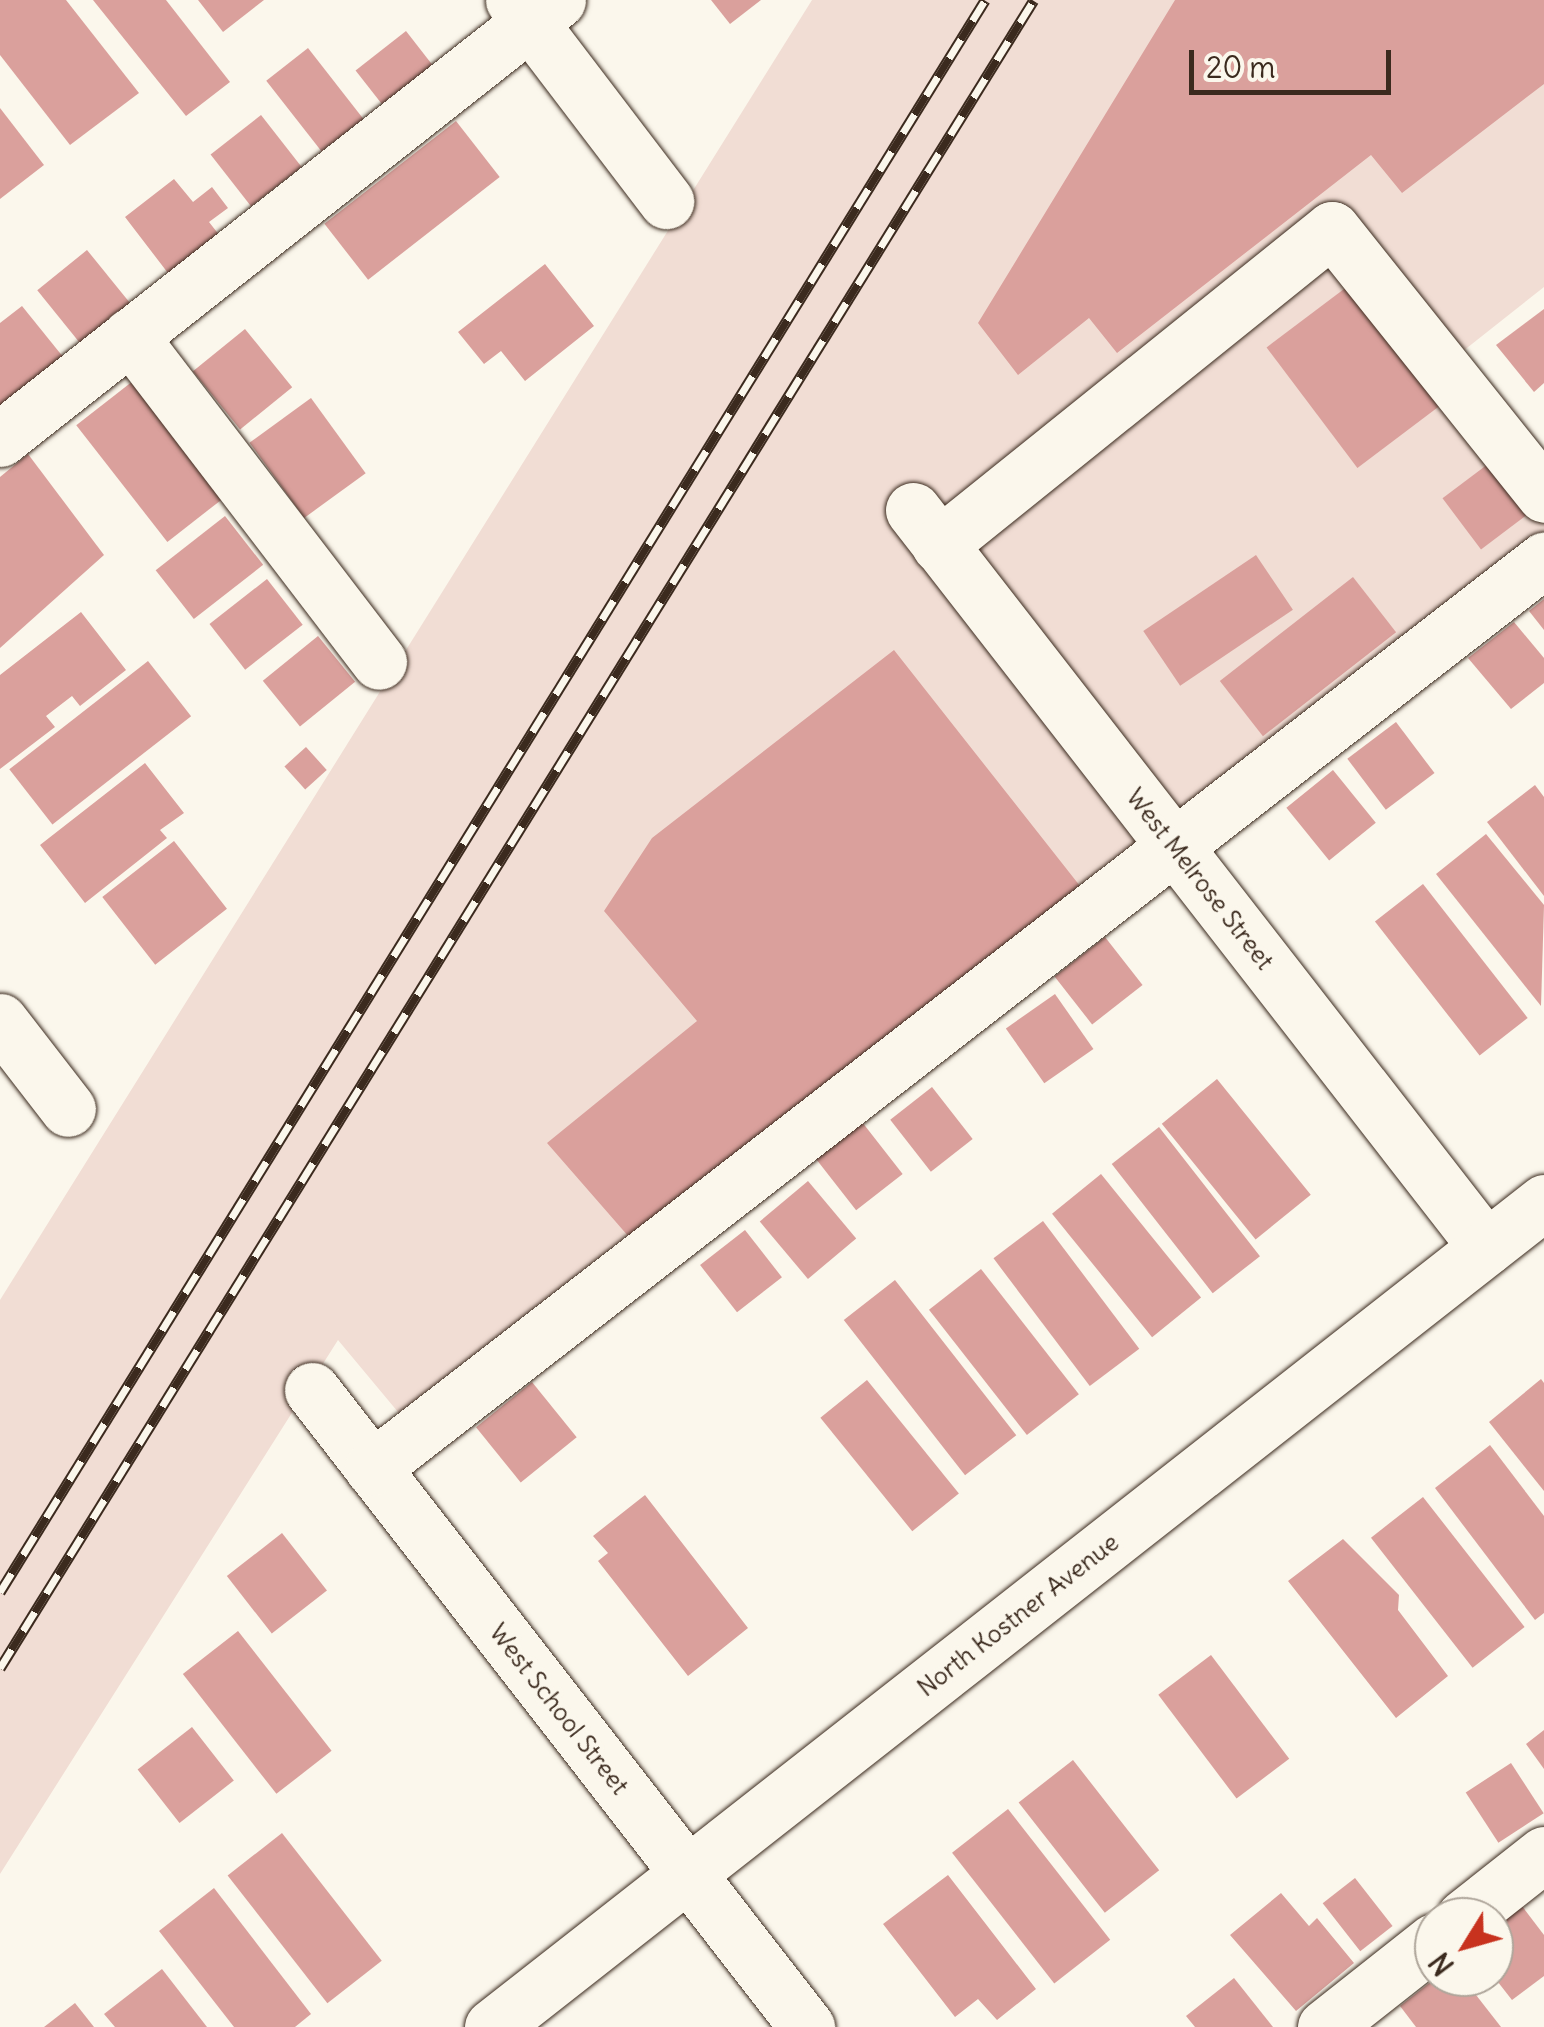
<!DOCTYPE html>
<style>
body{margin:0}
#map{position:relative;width:1544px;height:2027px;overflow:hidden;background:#fbf7ec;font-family:Delius,sans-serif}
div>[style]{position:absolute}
.built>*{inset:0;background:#f1ddd4}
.building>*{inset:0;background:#daa09c;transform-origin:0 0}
.roads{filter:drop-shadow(0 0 2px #3b2a1e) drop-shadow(0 0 2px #3b2a1e)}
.minor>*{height:55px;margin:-27.5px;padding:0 27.5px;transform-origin:27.5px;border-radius:27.5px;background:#fbf7ec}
.rail>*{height:11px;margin-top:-5.5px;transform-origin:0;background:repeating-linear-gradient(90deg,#fbf7ec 0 22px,#3b2a1e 0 44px);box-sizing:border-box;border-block:2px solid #3b2a1e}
span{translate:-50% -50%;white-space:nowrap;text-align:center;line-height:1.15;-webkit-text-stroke:9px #fbf7ec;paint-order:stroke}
.street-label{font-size:25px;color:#3b2a1e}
.north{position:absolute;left:1414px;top:1897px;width:100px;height:100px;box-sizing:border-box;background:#fbf7ec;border:2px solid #aea59a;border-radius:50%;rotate:233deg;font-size:28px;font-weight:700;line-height:40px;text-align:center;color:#3b2a1e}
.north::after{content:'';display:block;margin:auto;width:35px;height:45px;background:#c8321e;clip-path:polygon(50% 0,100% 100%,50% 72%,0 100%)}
.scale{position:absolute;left:1189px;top:50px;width:202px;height:45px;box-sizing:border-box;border:5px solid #3b2a1e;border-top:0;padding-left:12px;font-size:30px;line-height:35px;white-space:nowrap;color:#3b2a1e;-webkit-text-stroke:8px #fbf7ec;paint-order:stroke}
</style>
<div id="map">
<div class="built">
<div style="clip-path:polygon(812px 0,1544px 0,1544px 287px,1434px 374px,1544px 517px,1544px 539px,408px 1424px,338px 1340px,0 1874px,0 1300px)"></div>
</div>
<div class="building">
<div style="clip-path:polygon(0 0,66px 0,139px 93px,70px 145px,0 55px)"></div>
<div style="clip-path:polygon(93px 0,166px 0,230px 82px,186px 116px)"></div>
<div style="clip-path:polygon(198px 0,264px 0,223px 32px)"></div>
<div style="clip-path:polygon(711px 0,761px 0,730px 24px)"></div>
<div style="clip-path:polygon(1175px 0,1544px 0,1544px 84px,1402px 193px,1371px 155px,1117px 353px,1089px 318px,1018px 375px,978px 323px)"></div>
<div style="left:406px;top:31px;width:43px;height:64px;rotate:52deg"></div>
<div style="left:308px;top:48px;width:90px;height:53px;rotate:52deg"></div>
<div style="clip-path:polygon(0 108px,44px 165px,0 199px)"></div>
<div style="left:261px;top:115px;width:66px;height:64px;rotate:52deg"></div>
<div style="left:456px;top:121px;width:71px;height:167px;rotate:52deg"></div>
<div style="clip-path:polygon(174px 179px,193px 202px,212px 187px,228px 208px,209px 222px,220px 236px,171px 277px,125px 217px)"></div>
<div style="left:87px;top:250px;width:69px;height:64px;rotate:51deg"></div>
<div style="clip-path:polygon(545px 264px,594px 326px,525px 381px,501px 351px,484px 364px,458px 332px)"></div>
<div style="left:1352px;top:283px;width:151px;height:107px;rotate:53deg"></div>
<div style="clip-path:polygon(22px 306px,68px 363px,0 415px,0 323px)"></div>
<div style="clip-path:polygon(1544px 309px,1544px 383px,1534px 392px,1496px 345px)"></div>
<div style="left:245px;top:329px;width:75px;height:67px;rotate:51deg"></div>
<div style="left:133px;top:381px;width:148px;height:72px;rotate:52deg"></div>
<div style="left:311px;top:398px;width:93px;height:76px;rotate:54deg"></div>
<div style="clip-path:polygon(28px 454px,104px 555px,0 648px,0 477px)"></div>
<div style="left:1492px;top:461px;width:64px;height:62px;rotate:53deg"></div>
<div style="left:225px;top:516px;width:62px;height:88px;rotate:52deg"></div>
<div style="left:1256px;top:555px;width:66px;height:136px;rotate:56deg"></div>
<div style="left:1353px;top:577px;width:70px;height:169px;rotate:52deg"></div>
<div style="left:267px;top:579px;width:58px;height:73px;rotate:52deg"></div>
<div style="clip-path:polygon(1544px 599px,1544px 630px,1529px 611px)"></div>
<div style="clip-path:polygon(81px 612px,126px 670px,80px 706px,72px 696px,46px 716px,55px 727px,0 769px,0 675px)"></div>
<div style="clip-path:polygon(1514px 622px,1544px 658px,1544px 683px,1511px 709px,1468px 658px)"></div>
<div style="left:318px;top:636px;width:59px;height:71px;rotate:51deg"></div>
<div style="clip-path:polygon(894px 650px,1080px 886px,629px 1237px,547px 1143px,697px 1021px,604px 911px,652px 838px)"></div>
<div style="left:148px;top:661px;width:70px;height:176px;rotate:52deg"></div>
<div style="left:1396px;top:722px;width:64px;height:61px;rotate:53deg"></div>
<div style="left:306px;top:747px;width:31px;height:29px;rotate:48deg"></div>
<div style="clip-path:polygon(145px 763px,184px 813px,160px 830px,167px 838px,85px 903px,40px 845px)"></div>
<div style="left:1333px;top:770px;width:68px;height:60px;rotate:51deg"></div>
<div style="clip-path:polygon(1535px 785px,1544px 797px,1544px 896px,1487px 822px)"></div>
<div style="clip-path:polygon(1486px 834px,1544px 905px,1541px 1006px,1436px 874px)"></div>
<div style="left:174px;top:841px;width:86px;height:91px;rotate:52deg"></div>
<div style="left:1423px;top:884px;width:170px;height:61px;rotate:52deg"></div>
<div style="left:1105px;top:937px;width:61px;height:64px;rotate:52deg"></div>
<div style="left:1055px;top:994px;width:67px;height:60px;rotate:55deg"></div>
<div style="left:1217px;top:1079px;width:149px;height:71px;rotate:51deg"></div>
<div style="left:932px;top:1087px;width:66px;height:53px;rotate:52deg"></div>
<div style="left:862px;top:1122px;width:66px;height:59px;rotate:52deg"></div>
<div style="left:1159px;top:1127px;width:164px;height:60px;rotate:52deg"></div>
<div style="left:1101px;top:1174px;width:159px;height:63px;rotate:51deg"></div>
<div style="left:808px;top:1181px;width:75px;height:63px;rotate:50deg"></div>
<div style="left:1043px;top:1221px;width:160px;height:62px;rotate:53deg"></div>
<div style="left:745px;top:1230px;width:60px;height:57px;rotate:52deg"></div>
<div style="left:981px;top:1269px;width:159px;height:66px;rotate:52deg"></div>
<div style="left:895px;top:1280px;width:197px;height:65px;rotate:52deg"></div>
<div style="clip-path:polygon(1541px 1379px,1544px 1383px,1544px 1491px,1489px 1422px)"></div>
<div style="left:867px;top:1380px;width:146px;height:60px;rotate:51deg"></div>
<div style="left:532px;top:1382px;width:71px;height:72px;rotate:51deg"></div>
<div style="clip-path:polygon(1490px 1445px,1544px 1516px,1544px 1613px,1535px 1620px,1435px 1488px)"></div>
<div style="clip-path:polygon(645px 1495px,748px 1628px,688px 1676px,598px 1561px,608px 1553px,593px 1536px)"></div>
<div style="left:1423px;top:1497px;width:165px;height:66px;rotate:52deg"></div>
<div style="left:282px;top:1533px;width:73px;height:70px;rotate:52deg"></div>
<div style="clip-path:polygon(1343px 1539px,1399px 1595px,1398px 1610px,1448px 1676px,1396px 1718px,1288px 1581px)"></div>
<div style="left:238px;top:1631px;width:152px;height:70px;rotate:52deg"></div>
<div style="left:1211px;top:1655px;width:130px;height:66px;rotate:53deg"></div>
<div style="left:192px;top:1727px;width:68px;height:69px;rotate:52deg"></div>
<div style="clip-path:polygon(1544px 1730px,1544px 1769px,1526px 1744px)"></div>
<div style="left:1073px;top:1760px;width:140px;height:69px;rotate:52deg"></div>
<div style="left:1511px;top:1763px;width:60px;height:54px;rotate:57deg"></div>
<div style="left:1008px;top:1809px;width:166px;height:71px;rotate:52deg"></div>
<div style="left:282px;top:1833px;width:162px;height:69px;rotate:52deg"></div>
<div style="clip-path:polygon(948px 1875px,1036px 1989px,997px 2020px,978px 1999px,955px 2017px,883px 1924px)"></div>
<div style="left:1355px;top:1878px;width:61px;height:41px;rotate:52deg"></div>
<div style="clip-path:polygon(214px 1888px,311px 2014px,295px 2027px,234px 2027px,159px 1931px)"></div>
<div style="clip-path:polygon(1281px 1893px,1309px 1926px,1317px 1918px,1354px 1963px,1296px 2011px,1230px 1935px)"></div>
<div style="clip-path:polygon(1522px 1906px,1544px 1935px,1544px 1976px,1512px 2000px,1494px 1977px,1494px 1928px)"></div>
<div style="clip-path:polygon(162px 1969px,207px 2027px,115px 2027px,104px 2014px)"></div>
<div style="clip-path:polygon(1437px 1977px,1462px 1977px,1501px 2027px,1416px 2027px,1400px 2006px)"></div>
<div style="clip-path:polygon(1234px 1978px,1273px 2027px,1195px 2027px,1186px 2016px)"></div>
<div style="clip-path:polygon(75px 2003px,94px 2027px,44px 2027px)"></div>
</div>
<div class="roads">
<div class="minor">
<div style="left:513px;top:0;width:253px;rotate:52.7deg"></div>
<div style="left:130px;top:336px;width:410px;rotate:52.6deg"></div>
<div style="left:0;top:439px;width:710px;rotate:-38.19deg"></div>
<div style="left:913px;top:510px;width:934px;rotate:52.14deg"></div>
<div style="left:939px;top:545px;width:504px;rotate:-38.8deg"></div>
<div style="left:1332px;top:229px;width:340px;rotate:51.4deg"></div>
<div style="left:0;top:1021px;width:111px;rotate:52.3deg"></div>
<div style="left:312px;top:1390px;width:807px;rotate:52.15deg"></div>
<div style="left:372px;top:1468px;width:1483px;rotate:-37.77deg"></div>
<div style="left:1464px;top:1917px;width:102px;rotate:-38.2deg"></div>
<div style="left:492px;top:2027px;width:1337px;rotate:-38.1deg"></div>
<div style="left:1325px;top:2027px;width:139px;rotate:-38.3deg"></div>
</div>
</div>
<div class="rail">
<div style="left:0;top:1592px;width:1872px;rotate:-58.25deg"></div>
<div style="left:0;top:1668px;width:1962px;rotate:-58.21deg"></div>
</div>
<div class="street-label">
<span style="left:1200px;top:879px;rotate:52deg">West Melrose Street</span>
<span style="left:1018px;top:1615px;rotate:-38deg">North Kostner Avenue</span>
<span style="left:559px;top:1709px;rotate:52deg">West School Street</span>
</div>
<div class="north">N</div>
<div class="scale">20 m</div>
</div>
